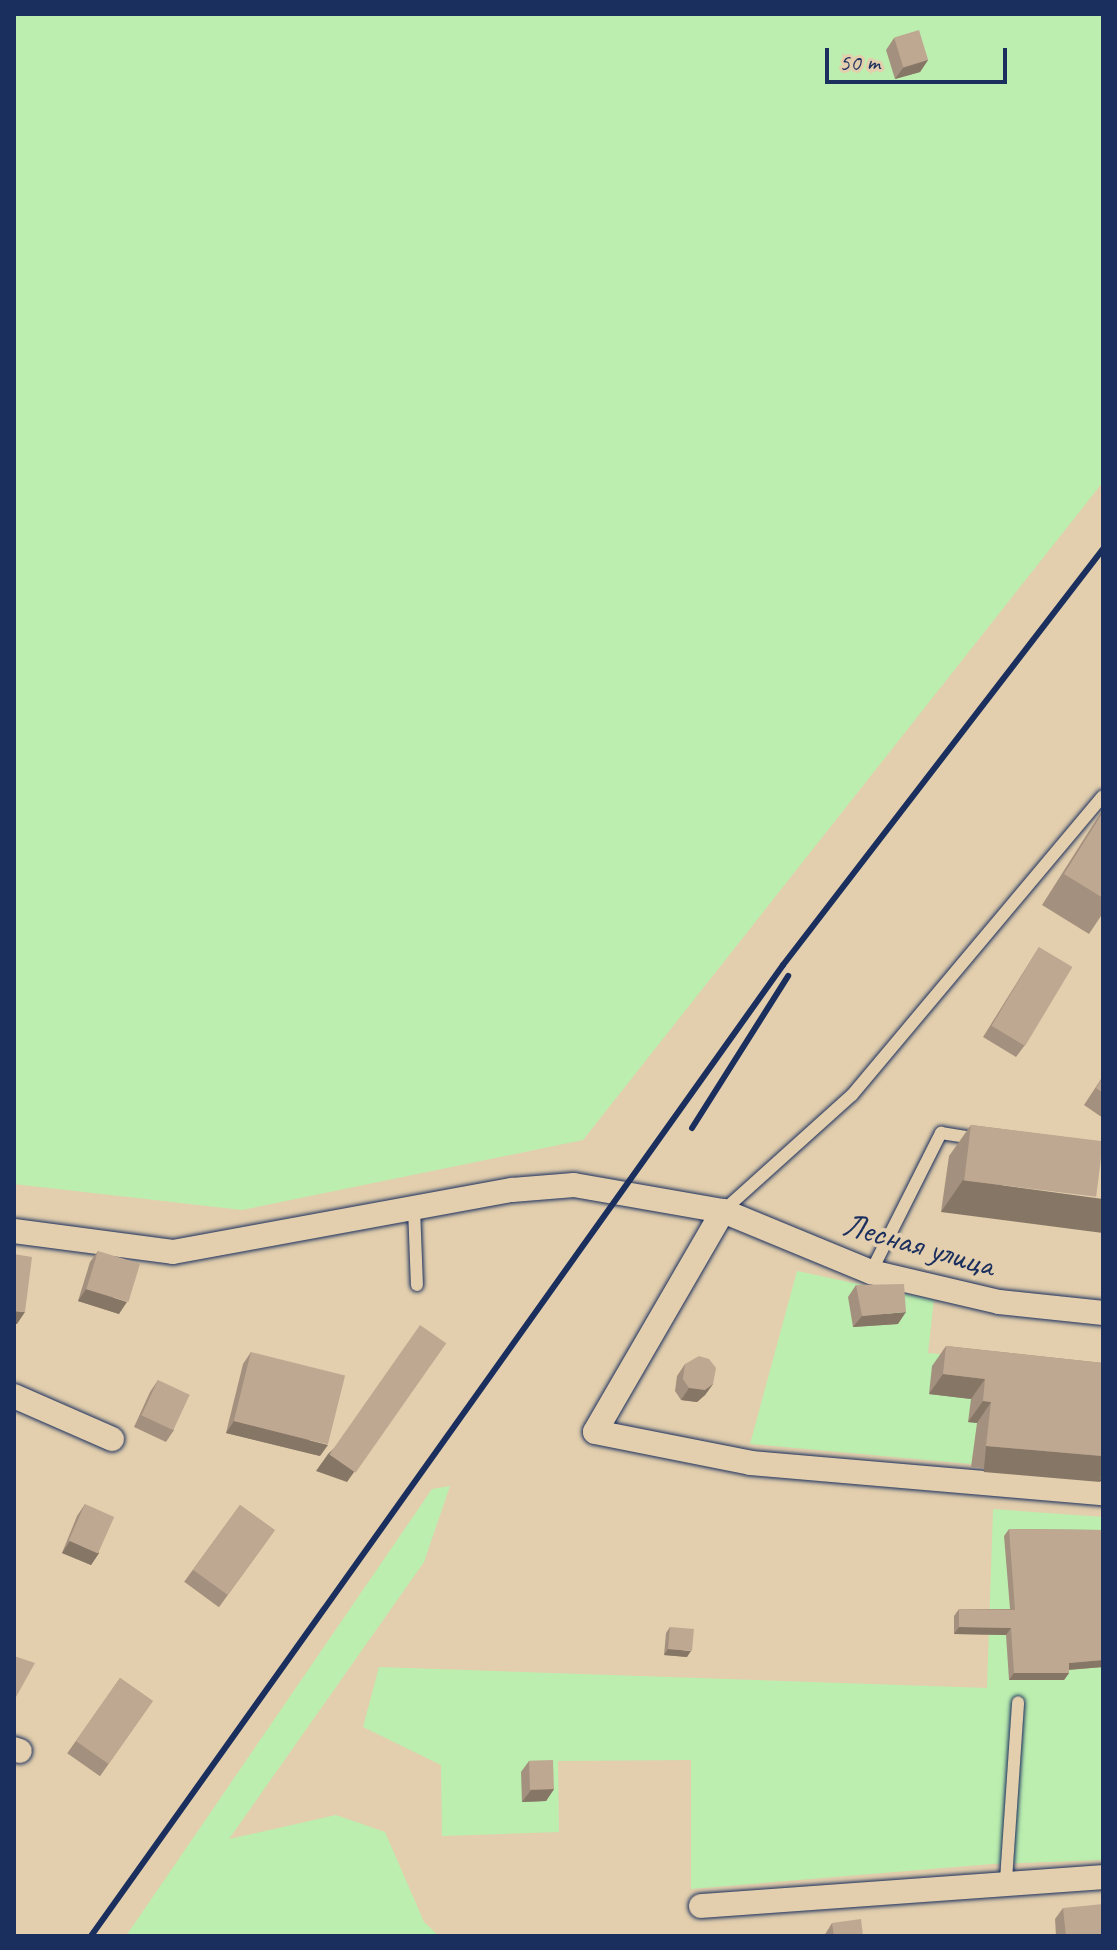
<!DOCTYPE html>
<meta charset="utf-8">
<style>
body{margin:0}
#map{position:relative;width:1117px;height:1950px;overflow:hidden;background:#e3cfad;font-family:Caveat,sans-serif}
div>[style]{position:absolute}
.green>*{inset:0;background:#bceeaf}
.roads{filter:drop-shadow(0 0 2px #1b2f5e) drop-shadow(0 0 2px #1b2f5e)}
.service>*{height:12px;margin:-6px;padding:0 6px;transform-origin:6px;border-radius:6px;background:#e3cfad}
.minor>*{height:24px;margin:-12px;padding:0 12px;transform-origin:12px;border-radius:12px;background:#e3cfad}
.rail>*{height:6px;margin:-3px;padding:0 3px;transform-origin:3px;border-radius:3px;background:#1b2f5e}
.wall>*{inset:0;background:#a4907e;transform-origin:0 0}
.shaded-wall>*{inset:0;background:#867666;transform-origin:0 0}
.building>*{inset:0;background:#bfa892;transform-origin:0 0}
span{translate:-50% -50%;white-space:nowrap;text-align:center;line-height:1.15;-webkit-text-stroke:8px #e3cfad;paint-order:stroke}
.street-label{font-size:34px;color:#1b2f5e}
.frame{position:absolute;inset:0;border:16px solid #1b2f5e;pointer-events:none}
.scale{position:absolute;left:825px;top:48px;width:182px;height:36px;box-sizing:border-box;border:4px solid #1b2f5e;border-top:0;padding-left:10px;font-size:24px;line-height:28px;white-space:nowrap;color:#1b2f5e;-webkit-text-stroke:6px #e3cfad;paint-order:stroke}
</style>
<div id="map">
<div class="green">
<div style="clip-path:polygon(14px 14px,1103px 14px,1103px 482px,583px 1140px,242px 1210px,14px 1184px)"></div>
<div style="clip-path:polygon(797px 1271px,934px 1300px,928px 1353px,1103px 1370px,1103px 1476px,750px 1444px)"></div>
<div style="clip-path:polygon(450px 1486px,424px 1562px,229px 1839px,336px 1815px,385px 1832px,424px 1922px,439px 1936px,126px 1936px,432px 1489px)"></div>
<div style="clip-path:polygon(993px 1509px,1103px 1517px,1103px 1860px,992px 1864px,691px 1889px,691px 1760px,558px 1761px,559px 1832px,442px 1836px,441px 1765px,363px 1727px,379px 1667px,987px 1688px)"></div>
</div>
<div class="roads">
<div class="service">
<div style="left:414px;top:1208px;width:77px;rotate:87.8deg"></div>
<div style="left:723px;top:1211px;width:173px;rotate:-42deg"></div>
<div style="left:852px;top:1095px;width:390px;rotate:-50deg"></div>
<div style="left:871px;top:1272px;width:156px;rotate:-63.3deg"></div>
<div style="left:941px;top:1133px;width:36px;rotate:9deg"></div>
<div style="left:1006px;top:1880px;width:178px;rotate:-86.1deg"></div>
</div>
<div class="minor">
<div style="left:723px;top:1211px;width:255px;rotate:120.1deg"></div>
<div style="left:595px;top:1432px;width:159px;rotate:11.2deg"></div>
<div style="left:751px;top:1463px;width:353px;rotate:4.9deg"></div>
<div style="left:14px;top:1231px;width:160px;rotate:7.5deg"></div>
<div style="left:173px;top:1252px;width:345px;rotate:-10.4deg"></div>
<div style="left:512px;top:1190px;width:62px;rotate:-4.6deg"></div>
<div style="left:574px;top:1185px;width:151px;rotate:9.9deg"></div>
<div style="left:723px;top:1211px;width:160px;rotate:22.4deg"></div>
<div style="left:871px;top:1272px;width:131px;rotate:13.2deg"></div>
<div style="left:999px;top:1302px;width:105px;rotate:6deg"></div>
<div style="left:14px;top:1396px;width:107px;rotate:23.7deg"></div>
<div style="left:14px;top:1749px;width:6px;rotate:18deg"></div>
<div style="left:701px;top:1906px;width:403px;rotate:-4.1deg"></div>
</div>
</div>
<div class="rail">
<div style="left:692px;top:1128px;width:180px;rotate:-57.7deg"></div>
<div style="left:91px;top:1936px;width:1192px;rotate:-54.52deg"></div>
<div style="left:783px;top:965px;width:525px;rotate:-52.43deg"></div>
</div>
<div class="wall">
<div style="clip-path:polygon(894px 38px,928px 60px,920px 72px,895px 79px,886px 50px)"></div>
<div style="clip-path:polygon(1103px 809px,1103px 913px,1089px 934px,1042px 905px)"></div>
<div style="clip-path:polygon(1039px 947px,1025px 1045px,1016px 1057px,983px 1037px)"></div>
<div style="clip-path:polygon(1103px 1076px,1103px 1118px,1084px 1105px)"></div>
<div style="clip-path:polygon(971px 1125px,1103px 1142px,941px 1212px,949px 1156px)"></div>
<div style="clip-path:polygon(98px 1251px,119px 1314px,78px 1301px,90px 1262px)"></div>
<div style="clip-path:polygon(856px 1285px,898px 1324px,853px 1327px,848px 1297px)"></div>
<div style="clip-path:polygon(946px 1346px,1103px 1363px,1103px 1478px,971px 1467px,977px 1423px,968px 1422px,971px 1399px,929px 1394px,932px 1366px)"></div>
<div style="clip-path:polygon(251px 1352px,320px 1456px,226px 1433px,243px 1364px)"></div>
<div style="clip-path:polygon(685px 1364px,713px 1384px,705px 1395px,697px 1402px,681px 1400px,675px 1391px,677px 1376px)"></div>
<div style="clip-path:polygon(158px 1380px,174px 1430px,166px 1442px,134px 1427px,150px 1392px)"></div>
<div style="clip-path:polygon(85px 1504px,99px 1553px,91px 1565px,62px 1553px,77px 1516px)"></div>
<div style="left:240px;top:1505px;width:43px;height:95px;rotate:36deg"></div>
<div style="clip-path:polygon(1009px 1529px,1103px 1530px,1103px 1667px,1069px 1670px,1069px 1673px,1064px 1680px,1009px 1680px,1006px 1635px,954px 1634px,954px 1616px,959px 1609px,1010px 1609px,1004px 1536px)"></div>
<div style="clip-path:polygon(670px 1627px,687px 1657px,664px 1655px,666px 1633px)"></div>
<div style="left:120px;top:1678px;width:40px;height:92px;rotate:35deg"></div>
<div style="clip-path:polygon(529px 1761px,554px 1789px,546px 1801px,522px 1802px,521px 1772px)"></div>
<div style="clip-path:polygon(1063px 1908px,1103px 1936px,1056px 1936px,1055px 1919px)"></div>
<div style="clip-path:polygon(832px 1923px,863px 1936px,824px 1936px)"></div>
</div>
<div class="shaded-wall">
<div style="clip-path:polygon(928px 60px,920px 72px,895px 79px,903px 68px)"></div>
<div style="clip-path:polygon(963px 1180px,1103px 1199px,1103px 1233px,941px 1212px)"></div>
<div style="clip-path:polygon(86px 1289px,127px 1302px,119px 1314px,78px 1301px)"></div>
<div style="clip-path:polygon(14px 1311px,25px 1312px,17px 1324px,14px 1324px)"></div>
<div style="clip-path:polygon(906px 1312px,898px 1324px,853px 1327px,862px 1316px)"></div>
<div style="clip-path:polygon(446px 1343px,347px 1482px,316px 1471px,328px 1454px)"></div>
<div style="clip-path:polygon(943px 1374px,985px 1379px,971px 1399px,929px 1394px)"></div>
<div style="clip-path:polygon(713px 1384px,705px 1395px,697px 1402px,681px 1400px,689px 1388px)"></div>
<div style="clip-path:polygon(983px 1401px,991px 1402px,977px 1423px,968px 1422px)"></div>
<div style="clip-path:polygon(234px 1421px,328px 1445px,320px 1456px,226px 1433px)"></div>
<div style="left:986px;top:1446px;width:117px;height:26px;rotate:5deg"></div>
<div style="clip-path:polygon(70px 1541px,99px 1553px,91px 1565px,62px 1553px)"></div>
<div style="clip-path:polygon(959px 1627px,1011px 1628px,1006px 1635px,954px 1634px)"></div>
<div style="clip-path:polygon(668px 1649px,691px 1651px,687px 1657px,664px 1655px)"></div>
<div style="clip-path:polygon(1103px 1660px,1103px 1667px,1064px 1670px,1069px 1663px)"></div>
<div style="clip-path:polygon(1014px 1673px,1069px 1673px,1064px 1680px,1009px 1680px)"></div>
<div style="clip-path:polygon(554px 1789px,546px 1801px,522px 1802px,531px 1790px)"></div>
</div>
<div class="building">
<div style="left:919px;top:30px;width:31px;height:26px;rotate:73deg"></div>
<div style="clip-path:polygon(1103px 812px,1103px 898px,1064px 874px)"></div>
<div style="left:1039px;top:947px;width:39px;height:92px;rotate:31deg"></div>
<div style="clip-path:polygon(1103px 1077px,1103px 1093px,1096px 1088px)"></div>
<div style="left:971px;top:1125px;width:133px;height:56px;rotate:7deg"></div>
<div style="left:98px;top:1251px;width:44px;height:40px;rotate:17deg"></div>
<div style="clip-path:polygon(14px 1254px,32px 1257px,25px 1312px,14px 1311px)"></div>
<div style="clip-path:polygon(904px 1284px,906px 1312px,862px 1316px,856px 1285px)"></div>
<div style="left:420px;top:1325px;width:32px;height:158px;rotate:35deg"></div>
<div style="clip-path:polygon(946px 1346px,1103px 1363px,1103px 1456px,986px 1446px,991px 1402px,983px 1401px,985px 1379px,943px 1374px)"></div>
<div style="left:251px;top:1352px;width:97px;height:71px;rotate:14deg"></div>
<div style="clip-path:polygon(699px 1356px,709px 1359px,716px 1368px,713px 1384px,705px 1390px,689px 1388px,683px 1379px,685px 1364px)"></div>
<div style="left:158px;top:1380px;width:35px;height:39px;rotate:25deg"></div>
<div style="left:85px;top:1504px;width:32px;height:40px;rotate:24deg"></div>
<div style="left:240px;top:1505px;width:43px;height:80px;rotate:36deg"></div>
<div style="clip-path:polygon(1009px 1529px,1103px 1530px,1103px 1660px,1069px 1663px,1069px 1673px,1014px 1673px,1011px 1628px,959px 1627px,959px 1609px,1015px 1610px)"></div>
<div style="left:670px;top:1627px;width:24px;height:22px;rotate:5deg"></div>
<div style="clip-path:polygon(14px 1656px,35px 1663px,16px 1697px,14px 1696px)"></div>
<div style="left:120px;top:1678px;width:40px;height:77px;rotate:35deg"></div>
<div style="left:553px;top:1760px;width:29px;height:24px;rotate:88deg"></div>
<div style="clip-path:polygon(1103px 1904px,1103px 1936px,1066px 1936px,1063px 1908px)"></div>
<div style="clip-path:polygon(861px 1919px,863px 1936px,834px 1936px,832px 1923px)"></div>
</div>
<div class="street-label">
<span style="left:919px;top:1244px;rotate:16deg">Лесная улица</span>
</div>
<div class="frame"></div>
<div class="scale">50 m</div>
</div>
